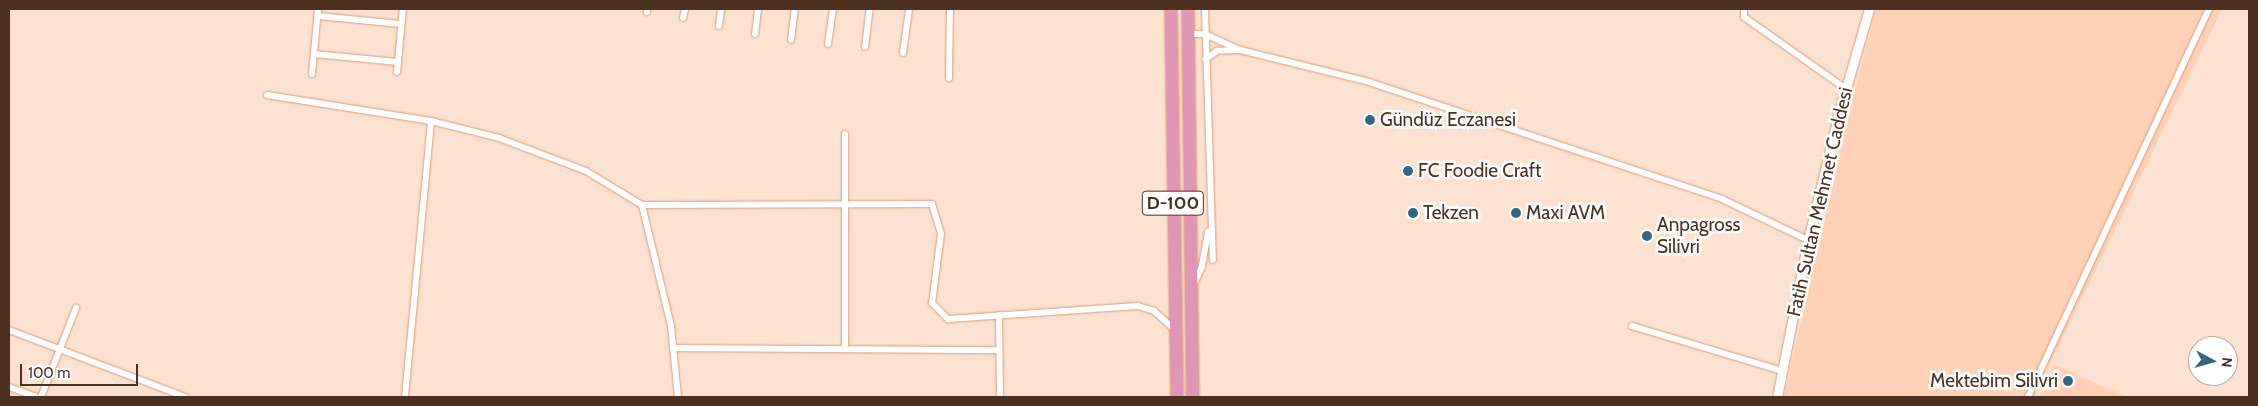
<!DOCTYPE html>
<meta charset="utf-8">
<style>
body{margin:0}
#map{position:relative;width:2258px;height:406px;overflow:hidden;background:#fee2d1;font-family:Cabin,sans-serif}
div>[style]{position:absolute}
.built>*{inset:0;background:#ffd1b6}
.roads{filter:drop-shadow(0 0 1px #dd9c74) drop-shadow(0 0 1px #dd9c74)}
.street>*{height:6px;margin:-3px;padding:0 3px;transform-origin:3px;border-radius:3px;background:#fff}
.secondary>*{height:9px;margin:-4.5px;padding:0 4.5px;transform-origin:4.5px;border-radius:4.5px;background:#fff}
.highway>*{height:12px;margin:-6px;padding:0 6px;transform-origin:6px;border-radius:6px;background:#e296b6}
.dots>*{width:14px;height:14px;translate:-50% -50%;box-sizing:border-box;border:2px solid #fff;border-radius:50%}
span{translate:-50% -50%;white-space:nowrap;text-align:center;line-height:1.15;-webkit-text-stroke:5px #fff;paint-order:stroke}
.shield-label span{padding:1px 4px;background:#fff;border:1px solid;border-radius:4px;-webkit-text-stroke-width:0}
.shield-label{font-size:18px;color:#4c3120;font-weight:700}
.poi-label{font-size:19px;color:#4c3120}
.left{translate:0 -50%;text-align:left}
.right{translate:-100% -50%;text-align:right}
.street-label{font-size:19px;color:#4c3120}
.frame{position:absolute;inset:0;border:10px solid #4c3120;pointer-events:none}
.north{position:absolute;left:2188px;top:336px;width:50px;height:50px;box-sizing:border-box;background:#fff;border:1px solid #b7ada6;border-radius:50%;rotate:96deg;font-size:14px;font-weight:700;line-height:20px;text-align:center;color:#4c3120}
.north::after{content:'';display:block;margin:auto;width:18px;height:22px;background:#316783;clip-path:polygon(50% 0,100% 100%,50% 72%,0 100%)}
.scale{position:absolute;left:20px;top:364px;width:118px;height:22px;box-sizing:border-box;border:2px solid #4c3120;border-top:0;padding-left:6px;font-size:15px;line-height:18px;white-space:nowrap;color:#4c3120;-webkit-text-stroke:4px #fff;paint-order:stroke}
</style>
<div id="map">
<div class="built">
<div style="clip-path:polygon(1876px 9px,2222px 9px,2034px 397px,1784px 397px,1834px 174px)"></div>
<div style="clip-path:polygon(2054px 364px,2127px 397px,2039px 397px)"></div>
</div>
<div class="roads">
<div class="street">
<div style="left:1205px;top:9px;width:251px;rotate:88.2deg"></div>
<div style="left:1744px;top:9px;width:8px;rotate:90deg"></div>
<div style="left:1744px;top:17px;width:125px;rotate:35.2deg"></div>
<div style="left:647px;top:12px;width:3px;rotate:-90deg"></div>
<div style="left:318px;top:16px;width:83px;rotate:5.5deg"></div>
<div style="left:683px;top:18px;width:9px;rotate:-77deg"></div>
<div style="left:719px;top:26px;width:17px;rotate:-83deg"></div>
<div style="left:755px;top:34px;width:25px;rotate:-83deg"></div>
<div style="left:1188px;top:34px;width:17px"></div>
<div style="left:1205px;top:34px;width:38px;rotate:25deg"></div>
<div style="left:1240px;top:50px;width:23px;rotate:178deg"></div>
<div style="left:1217px;top:51px;width:14px;rotate:144deg"></div>
<div style="left:791px;top:40px;width:31px;rotate:-83deg"></div>
<div style="left:828px;top:44px;width:35px;rotate:-82deg"></div>
<div style="left:865px;top:47px;width:38px;rotate:-83deg"></div>
<div style="left:1240px;top:50px;width:133px;rotate:13.9deg"></div>
<div style="left:1369px;top:82px;width:372px;rotate:18.3deg"></div>
<div style="left:1722px;top:199px;width:95px;rotate:25.5deg"></div>
<div style="left:903px;top:53px;width:44px;rotate:-82.2deg"></div>
<div style="left:314px;top:54px;width:84px;rotate:5.4deg"></div>
<div style="left:397px;top:72px;width:63px;rotate:-84.6deg"></div>
<div style="left:312px;top:74px;width:65px;rotate:-84.7deg"></div>
<div style="left:949px;top:78px;width:69px;rotate:-89.2deg"></div>
<div style="left:267px;top:95px;width:166px;rotate:9deg"></div>
<div style="left:431px;top:121px;width:70px;rotate:14deg"></div>
<div style="left:499px;top:138px;width:93px;rotate:20.8deg"></div>
<div style="left:586px;top:171px;width:66px;rotate:31.3deg"></div>
<div style="left:642px;top:205px;width:290px;rotate:-0.2deg"></div>
<div style="left:932px;top:204px;width:31px;rotate:73deg"></div>
<div style="left:941px;top:234px;width:70px;rotate:97.4deg"></div>
<div style="left:932px;top:303px;width:23px;rotate:45deg"></div>
<div style="left:948px;top:319px;width:190px;rotate:-3.9deg"></div>
<div style="left:1138px;top:306px;width:17px;rotate:17deg"></div>
<div style="left:1154px;top:311px;width:27px;rotate:42deg"></div>
<div style="left:845px;top:134px;width:214px;rotate:90deg"></div>
<div style="left:642px;top:205px;width:124px;rotate:76.5deg"></div>
<div style="left:671px;top:326px;width:71px;rotate:84.4deg"></div>
<div style="left:1195px;top:282px;width:17px;rotate:-66deg"></div>
<div style="left:1202px;top:266px;width:35px;rotate:-80deg"></div>
<div style="left:999px;top:315px;width:82px;rotate:89.3deg"></div>
<div style="left:1632px;top:326px;width:157px;rotate:16.7deg"></div>
<div style="left:9px;top:330px;width:188px;rotate:20.8deg"></div>
<div style="left:673px;top:348px;width:326px;rotate:0.4deg"></div>
<div style="left:9px;top:387px;width:29px;rotate:20deg"></div>
<div style="left:41px;top:397px;width:96px;rotate:-68.5deg"></div>
<div style="left:405px;top:397px;width:277px;rotate:-84.6deg"></div>
<div style="left:2028px;top:397px;width:428px;rotate:-65deg"></div>
</div>
<div class="secondary">
<div style="left:1777px;top:397px;width:160px;rotate:-78.8deg"></div>
<div style="left:1808px;top:240px;width:135px;rotate:-76.3deg"></div>
<div style="left:1840px;top:109px;width:104px;rotate:-73.8deg"></div>
</div>
<div class="highway">
<div style="left:1171px;top:9px;width:388px;rotate:89.1deg"></div>
<div style="left:1188px;top:9px;width:388px;rotate:89.3deg"></div>
</div>
</div>
<div class="dots">
<div style="left:1370px;top:120px;background:#316783"></div>
<div style="left:1408px;top:171px;background:#316783"></div>
<div style="left:1413px;top:213px;background:#316783"></div>
<div style="left:1516px;top:213px;background:#316783"></div>
<div style="left:1647px;top:236px;background:#316783"></div>
<div style="left:2068px;top:381px;background:#316783"></div>
</div>
<div class="shield-label">
<span style="left:1173px;top:203px">D-100</span>
</div>
<div class="poi-label">
<span class="left" style="left:1380px;top:120px">Gündüz Eczanesi</span>
<span class="left" style="left:1418px;top:171px">FC Foodie Craft</span>
<span class="left" style="left:1423px;top:213px">Tekzen</span>
<span class="left" style="left:1526px;top:213px">Maxi AVM</span>
<span class="left" style="left:1657px;top:236px">Anpagross<br>Silivri</span>
<span class="right" style="left:2058px;top:381px">Mektebim Silivri</span>
</div>
<div class="street-label">
<span style="left:1820px;top:202px;rotate:-77deg">Fatih Sultan Mehmet Caddesi</span>
</div>
<div class="frame"></div>
<div class="north">N</div>
<div class="scale">100 m</div>
</div>
